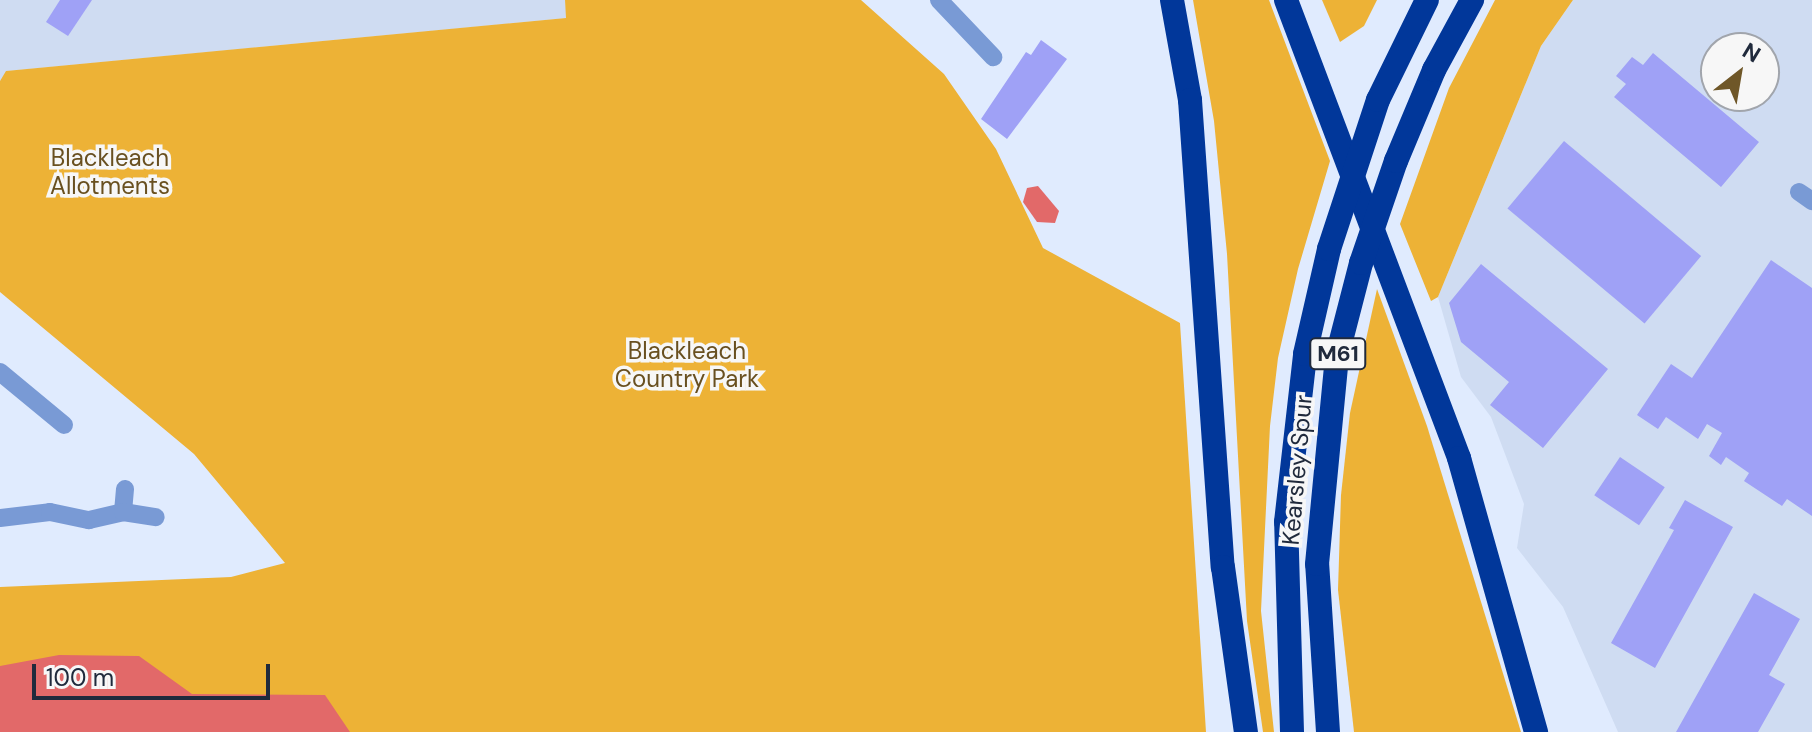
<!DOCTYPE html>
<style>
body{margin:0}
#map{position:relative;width:1812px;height:732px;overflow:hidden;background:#e0ebfe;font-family:"DM Sans",sans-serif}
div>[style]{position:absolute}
.built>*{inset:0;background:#cfdcf2}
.green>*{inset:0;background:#edb236}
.water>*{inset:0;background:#e26969}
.building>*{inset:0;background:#9fa1f6;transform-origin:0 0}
.minor>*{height:18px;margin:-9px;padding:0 9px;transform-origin:9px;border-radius:9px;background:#799ad5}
.motorway>*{height:24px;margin:-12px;padding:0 12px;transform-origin:12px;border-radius:12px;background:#01379a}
span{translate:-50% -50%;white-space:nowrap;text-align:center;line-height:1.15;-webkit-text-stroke:7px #f7f7f7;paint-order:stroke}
.shield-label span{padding:2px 6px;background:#f7f7f7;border:2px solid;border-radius:6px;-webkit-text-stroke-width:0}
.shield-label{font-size:22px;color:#202a3c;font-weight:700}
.park-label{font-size:24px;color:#695020}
.street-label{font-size:24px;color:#202a3c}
.north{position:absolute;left:1700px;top:32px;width:80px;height:80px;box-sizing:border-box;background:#f7f7f7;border:2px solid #a1a5ac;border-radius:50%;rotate:31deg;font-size:22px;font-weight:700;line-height:32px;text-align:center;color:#202a3c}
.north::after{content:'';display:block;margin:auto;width:28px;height:36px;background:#6f5728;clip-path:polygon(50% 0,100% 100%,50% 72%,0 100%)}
.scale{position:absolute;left:32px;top:664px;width:238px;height:36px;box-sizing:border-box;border:4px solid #202a3c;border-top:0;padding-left:10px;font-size:24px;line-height:28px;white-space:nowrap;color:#202a3c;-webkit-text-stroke:6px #f7f7f7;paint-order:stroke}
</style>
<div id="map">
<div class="built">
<div style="clip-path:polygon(0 0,565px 0,567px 18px,7px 71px,0 81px)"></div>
<div style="clip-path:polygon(evenodd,1573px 0,1812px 0,1812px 732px,1618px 732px,1563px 607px,1517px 548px,1524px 504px,1491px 417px,1461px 377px,1438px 297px,1541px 46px,1573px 0,1716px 48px,1764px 48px,1764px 96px,1716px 96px,1716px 48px)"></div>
</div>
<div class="green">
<div style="clip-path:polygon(565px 0,861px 0,944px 74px,996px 149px,1043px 248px,1180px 323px,1206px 732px,0 732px,0 587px,231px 577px,285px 563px,194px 454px,0 292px,0 81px,6px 71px,566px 18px)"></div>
<div style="clip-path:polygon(1193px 0,1269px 0,1330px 161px,1298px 269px,1278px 358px,1270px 426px,1261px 611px,1274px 732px,1263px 732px,1247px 621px,1227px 254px,1214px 121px)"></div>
<div style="clip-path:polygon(1322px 0,1377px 0,1364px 26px,1340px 42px)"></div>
<div style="clip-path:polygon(1495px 0,1573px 0,1541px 46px,1438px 297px,1431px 301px,1400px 224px,1449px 88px)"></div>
<div style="clip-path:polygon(1377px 289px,1427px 426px,1521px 732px,1354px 732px,1338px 590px,1341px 495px,1350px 413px)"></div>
</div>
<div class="water">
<div style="clip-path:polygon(1038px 186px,1059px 211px,1055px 223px,1037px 222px,1023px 202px,1027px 188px)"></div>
<div style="clip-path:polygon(59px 655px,139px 656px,192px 694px,325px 695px,350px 732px,0 732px,0 666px)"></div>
</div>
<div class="building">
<div style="clip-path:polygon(60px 0,92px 0,68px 36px,46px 22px)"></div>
<div style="clip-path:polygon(1041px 40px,1067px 59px,1007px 139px,981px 119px,1026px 52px,1031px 55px)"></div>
<div style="clip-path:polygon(1653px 53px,1759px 142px,1721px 187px,1614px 97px,1626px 84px,1616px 76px,1632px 57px,1643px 65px)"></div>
<div style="left:1564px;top:141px;width:179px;height:88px;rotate:40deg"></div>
<div style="clip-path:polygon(1771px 260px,1812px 288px,1812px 516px,1787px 499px,1782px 506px,1744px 481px,1749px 473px,1726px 457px,1721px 465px,1709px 456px,1722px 433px,1707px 424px,1698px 439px,1666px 417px,1658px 429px,1637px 415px,1671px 364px,1692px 378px)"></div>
<div style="clip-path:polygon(1481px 264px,1608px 369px,1543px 448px,1490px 405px,1509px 382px,1461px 342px,1449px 303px)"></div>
<div style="left:1620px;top:457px;width:54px;height:46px;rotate:34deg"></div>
<div style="clip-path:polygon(1685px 500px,1733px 527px,1655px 668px,1611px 643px,1674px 530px,1669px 528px)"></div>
<div style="clip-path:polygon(1754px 593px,1800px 619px,1769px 675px,1785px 684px,1758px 732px,1676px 732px)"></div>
</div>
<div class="minor">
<div style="left:939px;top:0;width:79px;rotate:46.5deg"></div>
<div style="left:1799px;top:192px;width:16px;rotate:35deg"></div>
<div style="left:0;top:372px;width:83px;rotate:39.6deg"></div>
<div style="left:123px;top:512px;width:23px;rotate:-85deg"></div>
<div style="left:0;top:518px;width:50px;rotate:-6.8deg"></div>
<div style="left:50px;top:512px;width:40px;rotate:12deg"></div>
<div style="left:89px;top:520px;width:35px;rotate:-13deg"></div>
<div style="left:123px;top:512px;width:33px;rotate:9deg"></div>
</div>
<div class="motorway">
<div style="left:1172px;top:0;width:102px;rotate:79.8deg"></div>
<div style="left:1190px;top:100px;width:468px;rotate:86deg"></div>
<div style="left:1223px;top:567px;width:167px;rotate:82.1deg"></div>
<div style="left:1286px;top:0;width:490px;rotate:69.3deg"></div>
<div style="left:1459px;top:458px;width:285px;rotate:74.3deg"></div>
<div style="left:1292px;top:732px;width:210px;rotate:-91.6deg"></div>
<div style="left:1286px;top:522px;width:169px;rotate:-83.5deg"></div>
<div style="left:1305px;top:354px;width:108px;rotate:-77.1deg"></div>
<div style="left:1329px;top:249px;width:157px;rotate:-71.8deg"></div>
<div style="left:1378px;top:100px;width:111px;rotate:-63.9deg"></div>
<div style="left:1328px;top:732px;width:168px;rotate:-93.7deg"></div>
<div style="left:1317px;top:564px;width:209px;rotate:-84.5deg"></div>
<div style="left:1337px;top:356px;width:96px;rotate:-75.5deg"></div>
<div style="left:1361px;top:263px;width:108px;rotate:-71.1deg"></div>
<div style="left:1396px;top:161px;width:99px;rotate:-67.3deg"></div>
<div style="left:1434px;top:70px;width:80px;rotate:-61.5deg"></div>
</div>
<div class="shield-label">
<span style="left:1338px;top:354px">M61</span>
</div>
<div class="park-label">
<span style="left:110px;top:172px">Blackleach<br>Allotments</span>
<span style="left:687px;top:365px">Blackleach<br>Country Park</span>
</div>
<div class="street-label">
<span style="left:1297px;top:470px;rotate:-85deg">Kearsley Spur</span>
</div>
<div class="north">N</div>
<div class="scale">100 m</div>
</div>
